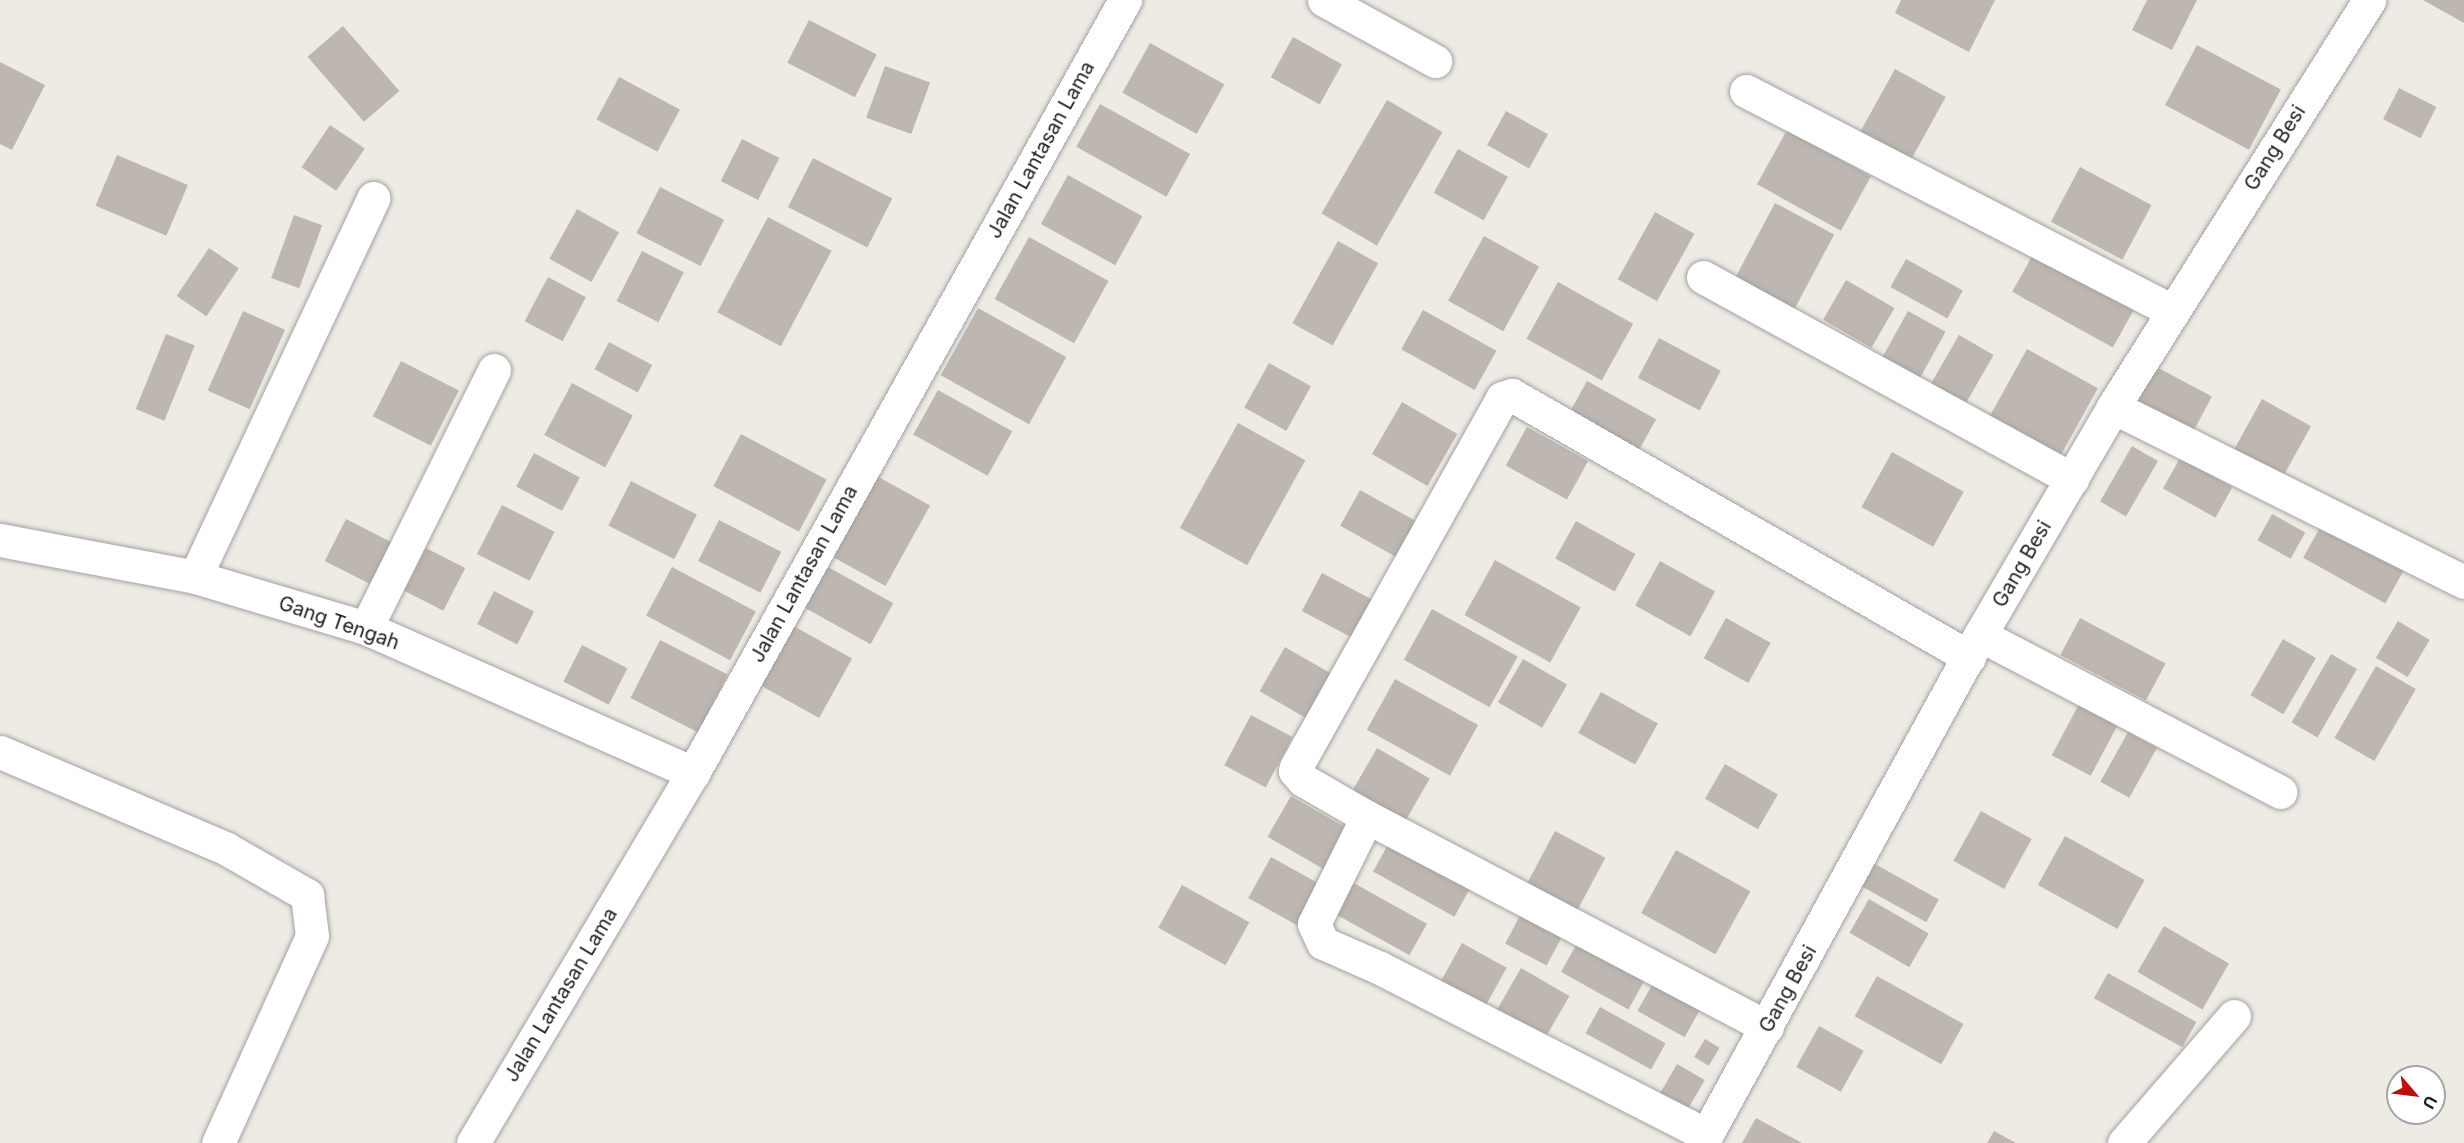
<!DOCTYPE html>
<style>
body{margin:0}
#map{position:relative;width:2464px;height:1143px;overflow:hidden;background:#eeebe5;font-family:Inter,sans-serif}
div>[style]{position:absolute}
.building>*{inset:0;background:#beb7b1;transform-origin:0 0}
.roads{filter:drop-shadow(0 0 2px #a2a2a2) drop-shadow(0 0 2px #a2a2a2)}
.minor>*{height:33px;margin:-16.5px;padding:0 16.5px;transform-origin:16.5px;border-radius:16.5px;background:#fff}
span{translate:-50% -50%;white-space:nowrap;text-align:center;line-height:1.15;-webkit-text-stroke:5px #fff;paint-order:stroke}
.street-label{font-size:20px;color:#1e1e1e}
.north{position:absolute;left:2386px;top:1065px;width:60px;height:60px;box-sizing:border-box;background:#fff;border:2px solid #a5a5a5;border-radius:50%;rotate:118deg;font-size:16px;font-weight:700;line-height:24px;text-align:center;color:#1e1e1e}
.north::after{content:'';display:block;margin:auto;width:21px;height:27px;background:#be0f0e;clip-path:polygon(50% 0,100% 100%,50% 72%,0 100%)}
</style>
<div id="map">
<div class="building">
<div style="clip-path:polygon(1901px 0,1995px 0,1969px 52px,1895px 13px)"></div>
<div style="clip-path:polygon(2147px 0,2197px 0,2172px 50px,2132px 30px)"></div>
<div style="clip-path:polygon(2423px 0,2464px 0,2464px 23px)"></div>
<div style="left:809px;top:20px;width:76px;height:48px;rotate:27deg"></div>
<div style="left:343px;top:26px;width:86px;height:47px;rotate:49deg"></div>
<div style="left:1293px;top:37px;width:56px;height:46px;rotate:29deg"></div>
<div style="left:1150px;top:43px;width:85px;height:57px;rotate:29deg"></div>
<div style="left:2197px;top:45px;width:95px;height:68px;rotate:28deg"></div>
<div style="clip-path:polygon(0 62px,45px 85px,12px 150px,0 144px)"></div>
<div style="left:885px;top:66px;width:48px;height:55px;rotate:20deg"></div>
<div style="left:1895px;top:69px;width:58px;height:72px;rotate:29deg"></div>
<div style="left:619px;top:77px;width:69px;height:48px;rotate:28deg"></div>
<div style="left:2399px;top:88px;width:42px;height:35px;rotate:27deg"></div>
<div style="left:1387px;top:100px;width:64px;height:131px;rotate:30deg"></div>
<div style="left:1100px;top:104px;width:103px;height:49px;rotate:29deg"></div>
<div style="left:1506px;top:111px;width:48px;height:39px;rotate:29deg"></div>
<div style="left:330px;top:125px;width:42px;height:51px;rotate:34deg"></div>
<div style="left:1787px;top:130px;width:96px;height:62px;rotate:29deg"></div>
<div style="left:742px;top:139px;width:42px;height:47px;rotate:27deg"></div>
<div style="left:1458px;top:149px;width:57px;height:50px;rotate:29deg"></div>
<div style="left:117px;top:155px;width:77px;height:55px;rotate:23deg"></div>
<div style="left:813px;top:158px;width:89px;height:55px;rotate:27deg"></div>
<div style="left:2080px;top:167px;width:81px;height:62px;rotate:28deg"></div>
<div style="left:1068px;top:175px;width:85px;height:56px;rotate:29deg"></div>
<div style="left:660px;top:187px;width:72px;height:52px;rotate:27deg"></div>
<div style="left:1775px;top:203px;width:67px;height:85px;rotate:28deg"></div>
<div style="left:577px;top:209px;width:48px;height:57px;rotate:29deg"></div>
<div style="left:1655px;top:212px;width:45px;height:77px;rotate:29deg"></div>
<div style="left:294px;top:215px;width:30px;height:67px;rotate:20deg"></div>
<div style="left:768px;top:217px;width:72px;height:108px;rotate:28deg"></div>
<div style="left:1484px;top:236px;width:63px;height:74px;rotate:29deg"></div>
<div style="left:1029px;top:237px;width:91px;height:71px;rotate:29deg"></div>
<div style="left:1338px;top:241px;width:46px;height:94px;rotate:29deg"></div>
<div style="left:209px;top:248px;width:36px;height:58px;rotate:34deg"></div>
<div style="left:2036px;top:249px;width:115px;height:49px;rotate:29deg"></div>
<div style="left:642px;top:251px;width:47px;height:56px;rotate:27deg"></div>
<div style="left:1906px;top:259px;width:65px;height:32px;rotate:29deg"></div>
<div style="left:548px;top:277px;width:43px;height:50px;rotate:28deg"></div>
<div style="left:1846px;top:280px;width:56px;height:46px;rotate:30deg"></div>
<div style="left:1558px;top:282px;width:86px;height:65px;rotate:29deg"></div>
<div style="left:978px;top:308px;width:101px;height:77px;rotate:29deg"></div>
<div style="left:1423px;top:310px;width:84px;height:45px;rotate:29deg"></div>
<div style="left:243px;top:311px;width:46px;height:87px;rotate:24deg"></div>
<div style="left:1908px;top:311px;width:43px;height:56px;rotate:29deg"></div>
<div style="left:166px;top:334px;width:31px;height:81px;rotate:22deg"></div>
<div style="left:1959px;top:335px;width:40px;height:62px;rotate:30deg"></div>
<div style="left:1659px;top:338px;width:70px;height:45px;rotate:28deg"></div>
<div style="left:609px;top:342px;width:49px;height:31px;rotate:28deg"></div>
<div style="left:2027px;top:349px;width:81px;height:76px;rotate:29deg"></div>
<div style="left:401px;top:361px;width:65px;height:62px;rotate:27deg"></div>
<div style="left:1269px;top:363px;width:48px;height:51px;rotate:29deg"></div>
<div style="left:2151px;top:364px;width:69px;height:50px;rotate:28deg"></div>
<div style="left:1587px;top:381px;width:79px;height:40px;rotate:29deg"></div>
<div style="left:572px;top:383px;width:69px;height:59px;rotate:28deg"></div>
<div style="left:938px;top:390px;width:85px;height:51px;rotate:29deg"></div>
<div style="left:2262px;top:399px;width:56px;height:60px;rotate:29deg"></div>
<div style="left:1402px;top:402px;width:64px;height:60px;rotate:30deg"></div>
<div style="left:1238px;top:423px;width:77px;height:120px;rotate:29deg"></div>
<div style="left:1527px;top:427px;width:70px;height:44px;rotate:29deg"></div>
<div style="left:741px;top:434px;width:97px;height:59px;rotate:28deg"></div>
<div style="left:2132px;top:446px;width:30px;height:64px;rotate:30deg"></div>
<div style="left:1892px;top:452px;width:82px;height:63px;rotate:29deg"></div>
<div style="left:534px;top:453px;width:52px;height:38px;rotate:28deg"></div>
<div style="left:2180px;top:458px;width:60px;height:35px;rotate:29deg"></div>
<div style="left:875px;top:475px;width:63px;height:92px;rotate:29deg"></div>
<div style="left:631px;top:481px;width:74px;height:50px;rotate:27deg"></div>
<div style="left:1360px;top:490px;width:73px;height:41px;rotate:29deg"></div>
<div style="left:502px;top:505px;width:59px;height:55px;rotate:27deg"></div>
<div style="left:2272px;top:514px;width:38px;height:30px;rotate:29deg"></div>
<div style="left:346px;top:519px;width:51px;height:47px;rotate:27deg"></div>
<div style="left:719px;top:520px;width:70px;height:46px;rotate:27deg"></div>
<div style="left:1576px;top:521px;width:68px;height:43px;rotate:29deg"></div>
<div style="left:2323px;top:522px;width:94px;height:41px;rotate:29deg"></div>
<div style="left:426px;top:548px;width:44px;height:48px;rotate:27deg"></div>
<div style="left:1495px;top:560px;width:98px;height:63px;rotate:29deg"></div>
<div style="left:1660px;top:561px;width:63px;height:51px;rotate:29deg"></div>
<div style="left:819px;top:562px;width:85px;height:47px;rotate:29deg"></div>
<div style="left:672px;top:567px;width:95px;height:55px;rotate:28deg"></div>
<div style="left:1322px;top:573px;width:64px;height:43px;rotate:28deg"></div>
<div style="left:494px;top:591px;width:45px;height:37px;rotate:27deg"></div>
<div style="left:1432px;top:609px;width:98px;height:58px;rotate:29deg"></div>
<div style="left:1726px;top:618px;width:51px;height:46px;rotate:29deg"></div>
<div style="left:2080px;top:618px;width:97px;height:42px;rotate:28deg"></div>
<div style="left:2398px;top:621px;width:37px;height:43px;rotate:31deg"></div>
<div style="left:790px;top:624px;width:71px;height:68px;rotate:29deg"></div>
<div style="left:2283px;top:639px;width:38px;height:65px;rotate:30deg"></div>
<div style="left:660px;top:640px;width:76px;height:65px;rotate:27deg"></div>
<div style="left:582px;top:645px;width:51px;height:41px;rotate:27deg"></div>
<div style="left:1285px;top:647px;width:61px;height:51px;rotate:30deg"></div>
<div style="left:2331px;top:654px;width:30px;height:79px;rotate:30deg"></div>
<div style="left:1523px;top:659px;width:51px;height:50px;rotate:30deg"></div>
<div style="left:2376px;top:666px;width:46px;height:83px;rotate:30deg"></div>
<div style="left:1395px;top:679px;width:95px;height:58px;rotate:29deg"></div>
<div style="left:1601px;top:692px;width:65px;height:47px;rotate:29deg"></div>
<div style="left:2079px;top:704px;width:44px;height:58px;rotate:28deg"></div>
<div style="left:1251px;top:715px;width:47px;height:57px;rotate:28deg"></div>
<div style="left:2128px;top:732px;width:33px;height:57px;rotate:29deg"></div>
<div style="left:1377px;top:748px;width:61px;height:53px;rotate:30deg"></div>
<div style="left:1725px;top:764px;width:61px;height:40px;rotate:30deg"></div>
<div style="left:1291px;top:796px;width:68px;height:47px;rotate:30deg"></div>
<div style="left:1981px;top:811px;width:58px;height:57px;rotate:29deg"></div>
<div style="left:1555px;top:831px;width:57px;height:59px;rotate:28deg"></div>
<div style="left:2065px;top:836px;width:91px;height:56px;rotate:29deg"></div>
<div style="left:1390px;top:841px;width:93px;height:35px;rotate:29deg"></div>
<div style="left:1676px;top:850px;width:85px;height:72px;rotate:29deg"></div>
<div style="left:1271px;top:857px;width:60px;height:47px;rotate:29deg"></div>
<div style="left:1875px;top:864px;width:73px;height:26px;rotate:29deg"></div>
<div style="left:1350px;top:881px;width:88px;height:36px;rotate:29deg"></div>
<div style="left:1182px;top:885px;width:77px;height:49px;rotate:29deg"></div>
<div style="left:1869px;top:899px;width:69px;height:39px;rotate:30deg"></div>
<div style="left:1523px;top:910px;width:47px;height:38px;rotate:28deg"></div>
<div style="left:2164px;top:926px;width:75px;height:53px;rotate:30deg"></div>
<div style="left:1580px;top:938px;width:77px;height:39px;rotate:29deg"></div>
<div style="left:1462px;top:943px;width:51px;height:48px;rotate:29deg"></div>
<div style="left:1521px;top:968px;width:56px;height:52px;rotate:30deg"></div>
<div style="left:2108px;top:973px;width:101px;height:29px;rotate:29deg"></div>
<div style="left:1877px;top:976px;width:99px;height:46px;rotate:29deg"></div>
<div style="left:1653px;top:983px;width:54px;height:32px;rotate:29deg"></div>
<div style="left:1600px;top:1007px;width:75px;height:30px;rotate:29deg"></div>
<div style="left:1819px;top:1026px;width:51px;height:47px;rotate:29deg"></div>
<div style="left:1705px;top:1039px;width:17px;height:21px;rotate:31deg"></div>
<div style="left:1677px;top:1064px;width:32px;height:41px;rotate:30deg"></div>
<div style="clip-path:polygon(1756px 1118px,1802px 1143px,1742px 1143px)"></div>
<div style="clip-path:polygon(1994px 1131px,2016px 1143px,1987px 1143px)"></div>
</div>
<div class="roads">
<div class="minor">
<div style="left:1324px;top:0;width:127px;rotate:28.8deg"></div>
<div style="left:1746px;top:91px;width:479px;rotate:27.3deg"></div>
<div style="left:1703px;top:277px;width:421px;rotate:28.7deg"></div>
<div style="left:2113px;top:407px;width:392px;rotate:26.5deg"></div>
<div style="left:0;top:540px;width:198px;rotate:10.7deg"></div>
<div style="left:195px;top:577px;width:178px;rotate:16.6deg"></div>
<div style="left:366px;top:628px;width:358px;rotate:23.9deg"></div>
<div style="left:195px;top:577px;width:419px;rotate:-64.8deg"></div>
<div style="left:366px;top:628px;width:288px;rotate:-63.6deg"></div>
<div style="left:1980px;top:635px;width:339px;rotate:27.6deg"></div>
<div style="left:0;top:752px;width:245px;rotate:23.1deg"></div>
<div style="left:225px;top:848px;width:95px;rotate:29.8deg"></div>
<div style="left:307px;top:895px;width:41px;rotate:83deg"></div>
<div style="left:312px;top:936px;width:227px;rotate:114.4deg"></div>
<div style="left:1367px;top:817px;width:119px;rotate:116.4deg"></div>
<div style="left:1314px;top:924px;width:21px;rotate:65deg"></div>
<div style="left:1323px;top:943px;width:62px;rotate:23.7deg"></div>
<div style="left:1380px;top:968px;width:367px;rotate:27.1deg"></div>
<div style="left:1767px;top:1027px;width:452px;rotate:-152.3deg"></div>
<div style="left:1367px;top:817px;width:74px;rotate:-150deg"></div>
<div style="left:1303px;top:780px;width:12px;rotate:-132deg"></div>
<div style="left:1295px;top:771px;width:4px;rotate:-76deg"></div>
<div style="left:1296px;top:767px;width:423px;rotate:-60.8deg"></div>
<div style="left:1502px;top:398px;width:10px;rotate:-17deg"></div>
<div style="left:1512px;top:395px;width:527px;rotate:29.83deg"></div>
<div style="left:473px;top:1143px;width:430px;rotate:-59.3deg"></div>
<div style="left:693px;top:773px;width:886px;rotate:-60.8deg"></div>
<div style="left:1702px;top:1143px;width:579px;rotate:-61.31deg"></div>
<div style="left:1980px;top:635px;width:264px;rotate:-59.7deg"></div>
<div style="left:2113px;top:407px;width:481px;rotate:-57.8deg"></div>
<div style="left:2124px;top:1143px;width:168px;rotate:-49.1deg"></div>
</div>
</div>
<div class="street-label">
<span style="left:2275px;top:148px;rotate:-58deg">Gang Besi</span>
<span style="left:1041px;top:150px;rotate:-61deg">Jalan Lantasan Lama</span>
<span style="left:2022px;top:564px;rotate:-60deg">Gang Besi</span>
<span style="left:804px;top:574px;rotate:-61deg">Jalan Lantasan Lama</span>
<span style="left:339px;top:623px;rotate:19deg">Gang Tengah</span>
<span style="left:1788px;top:989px;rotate:-61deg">Gang Besi</span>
<span style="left:561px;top:995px;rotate:-59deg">Jalan Lantasan Lama</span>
</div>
<div class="north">U</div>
</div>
